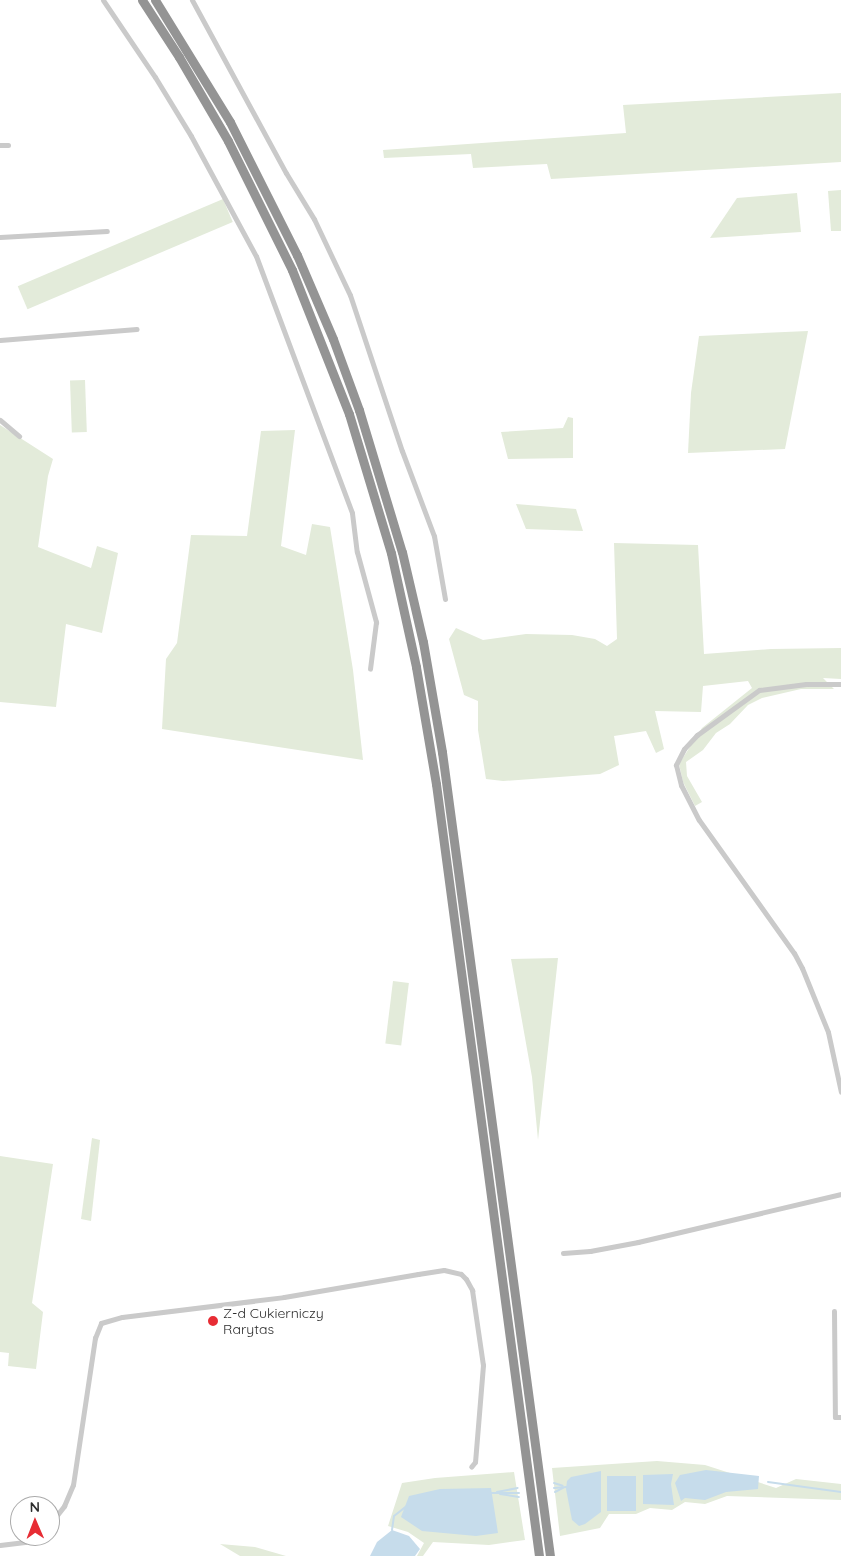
<!DOCTYPE html>
<style>
body{margin:0}
#map{position:relative;width:841px;height:1556px;overflow:hidden;background:#fff;font-family:Quicksand,sans-serif}
div>[style]{position:absolute}
.green>*{inset:0;background:#e3ebda;transform-origin:0 0}
.water>*{inset:0;background:#c6dceb;transform-origin:0 0}
.stream>*{height:2px;margin:-1px;padding:0 1px;transform-origin:1px;border-radius:1px;background:#c6dceb}
.minor>*{height:5px;margin:-2.5px;padding:0 2.5px;transform-origin:2.5px;border-radius:2.5px;background:#cacaca}
.motorway>*{height:9px;margin:-4.5px;padding:0 4.5px;transform-origin:4.5px;border-radius:4.5px;background:#949494}
.dots>*{width:14px;height:14px;translate:-50% -50%;box-sizing:border-box;border:2px solid #fff;border-radius:50%}
span{translate:-50% -50%;white-space:nowrap;text-align:center;line-height:1.15;-webkit-text-stroke:5px #fff;paint-order:stroke}
.poi-label{font-size:14px;color:#2d2d2d}
.left{translate:0 -50%;text-align:left}
.north{position:absolute;left:10px;top:1496px;width:50px;height:50px;box-sizing:border-box;background:#fff;border:1px solid #ababab;border-radius:50%;rotate:359deg;font-size:14px;font-weight:700;line-height:20px;text-align:center;color:#2d2d2d}
.north::after{content:'';display:block;margin:auto;width:18px;height:22px;background:#e72c34;clip-path:polygon(50% 0,100% 100%,50% 72%,0 100%)}
</style>
<div id="map">
<div class="green">
<div style="clip-path:polygon(841px 93px,841px 162px,551px 179px,547px 164px,473px 168px,471px 154px,384px 158px,383px 150px,626px 133px,623px 105px)"></div>
<div style="clip-path:polygon(841px 190px,841px 231px,831px 231px,828px 191px)"></div>
<div style="clip-path:polygon(797px 193px,801px 232px,710px 238px,737px 198px)"></div>
<div style="left:223px;top:199px;width:25px;height:223px;rotate:67deg"></div>
<div style="clip-path:polygon(808px 331px,785px 449px,688px 453px,691px 393px,699px 336px)"></div>
<div style="left:85px;top:380px;width:52px;height:15px;rotate:88deg"></div>
<div style="clip-path:polygon(568px 417px,573px 418px,573px 458px,508px 459px,501px 432px,563px 428px)"></div>
<div style="clip-path:polygon(0 425px,53px 459px,48px 476px,38px 547px,91px 568px,97px 546px,118px 553px,102px 633px,66px 624px,56px 707px,0 702px)"></div>
<div style="clip-path:polygon(295px 430px,281px 546px,306px 555px,312px 524px,330px 527px,353px 670px,363px 760px,162px 729px,166px 659px,177px 643px,191px 535px,247px 536px,261px 431px)"></div>
<div style="clip-path:polygon(516px 504px,576px 509px,583px 531px,526px 529px)"></div>
<div style="clip-path:polygon(614px 543px,698px 545px,704px 654px,771px 649px,841px 648px,841px 679px,823px 678px,834px 689px,801px 689px,762px 698px,748px 705px,730px 724px,716px 733px,703px 750px,686px 762px,687px 776px,702px 802px,695px 806px,683px 782px,679px 764px,702px 728px,752px 688px,748px 681px,703px 686px,701px 712px,655px 711px,664px 749px,656px 753px,646px 731px,614px 736px,619px 765px,600px 774px,503px 781px,486px 779px,478px 730px,478px 701px,464px 695px,449px 639px,456px 628px,483px 640px,526px 634px,572px 635px,595px 639px,607px 646px,617px 639px)"></div>
<div style="clip-path:polygon(558px 958px,538px 1140px,532px 1077px,511px 959px)"></div>
<div style="left:393px;top:981px;width:16px;height:63px;rotate:7deg"></div>
<div style="clip-path:polygon(92px 1138px,100px 1140px,91px 1221px,81px 1219px)"></div>
<div style="clip-path:polygon(0 1156px,53px 1164px,32px 1303px,43px 1312px,36px 1369px,8px 1366px,9px 1353px,0 1352px)"></div>
<div style="clip-path:polygon(657px 1461px,705px 1465px,776px 1488px,796px 1479px,841px 1484px,841px 1500px,727px 1496px,705px 1504px,685px 1502px,672px 1510px,650px 1508px,636px 1514px,609px 1514px,600px 1528px,560px 1536px,552px 1468px)"></div>
<div style="clip-path:polygon(514px 1472px,525px 1540px,489px 1545px,433px 1542px,423px 1556px,417px 1556px,424px 1543px,408px 1532px,388px 1526px,402px 1483px,435px 1478px)"></div>
<div style="clip-path:polygon(220px 1544px,255px 1547px,286px 1556px,240px 1556px)"></div>
</div>
<div class="water">
<div style="clip-path:polygon(706px 1470px,759px 1476px,758px 1489px,726px 1492px,705px 1500px,685px 1498px,681px 1501px,675px 1483px,680px 1475px)"></div>
<div style="clip-path:polygon(601px 1471px,601px 1512px,585px 1524px,579px 1526px,572px 1520px,566px 1489px,567px 1481px,571px 1477px)"></div>
<div style="clip-path:polygon(673px 1474px,671px 1484px,674px 1505px,643px 1504px,643px 1475px)"></div>
<div style="left:607px;top:1476px;width:29px;height:35px"></div>
<div style="clip-path:polygon(491px 1488px,498px 1533px,476px 1536px,422px 1531px,401px 1517px,409px 1496px,440px 1489px)"></div>
<div style="clip-path:polygon(392px 1530px,409px 1536px,420px 1549px,415px 1556px,370px 1556px,377px 1542px)"></div>
</div>
<div class="stream">
<div style="left:768px;top:1482px;width:74px;rotate:7.8deg"></div>
<div style="left:554px;top:1483px;width:9px;rotate:18deg"></div>
<div style="left:554px;top:1488px;width:13px;rotate:-4deg"></div>
<div style="left:497px;top:1492px;width:21px;rotate:-11deg"></div>
<div style="left:555px;top:1492px;width:9px;rotate:-27deg"></div>
<div style="left:490px;top:1493px;width:29px"></div>
<div style="left:500px;top:1494px;width:19px;rotate:9deg"></div>
<div style="left:392px;top:1530px;width:14px;rotate:-82deg"></div>
<div style="left:394px;top:1516px;width:16px;rotate:-38deg"></div>
</div>
<div class="minor">
<div style="left:103px;top:0;width:93px;rotate:56deg"></div>
<div style="left:155px;top:77px;width:69px;rotate:58.6deg"></div>
<div style="left:191px;top:136px;width:136px;rotate:61.6deg"></div>
<div style="left:256px;top:256px;width:274px;rotate:69.5deg"></div>
<div style="left:352px;top:513px;width:39px;rotate:83deg"></div>
<div style="left:357px;top:552px;width:73px;rotate:74.8deg"></div>
<div style="left:376px;top:622px;width:47px;rotate:97.3deg"></div>
<div style="left:192px;top:0;width:197px;rotate:61.5deg"></div>
<div style="left:286px;top:173px;width:54px;rotate:58.7deg"></div>
<div style="left:314px;top:219px;width:84px;rotate:64.7deg"></div>
<div style="left:350px;top:295px;width:164px;rotate:71.6deg"></div>
<div style="left:402px;top:451px;width:91px;rotate:69.4deg"></div>
<div style="left:434px;top:536px;width:64px;rotate:80.1deg"></div>
<div style="left:0;top:145px;width:8px"></div>
<div style="left:0;top:237px;width:107px;rotate:-3.2deg"></div>
<div style="left:0;top:340px;width:137px;rotate:-4.6deg"></div>
<div style="left:0;top:420px;width:25px;rotate:40deg"></div>
<div style="left:841px;top:684px;width:35px;rotate:180deg"></div>
<div style="left:806px;top:684px;width:47px;rotate:172.7deg"></div>
<div style="left:759px;top:690px;width:77px;rotate:144deg"></div>
<div style="left:697px;top:735px;width:19px;rotate:133deg"></div>
<div style="left:684px;top:749px;width:18px;rotate:117deg"></div>
<div style="left:676px;top:765px;width:21px;rotate:76deg"></div>
<div style="left:681px;top:785px;width:39px;rotate:63deg"></div>
<div style="left:699px;top:820px;width:163px;rotate:54.5deg"></div>
<div style="left:794px;top:953px;width:17px;rotate:62deg"></div>
<div style="left:802px;top:968px;width:69px;rotate:67.9deg"></div>
<div style="left:828px;top:1032px;width:61px;rotate:77.8deg"></div>
<div style="left:563px;top:1253px;width:27px;rotate:-4deg"></div>
<div style="left:590px;top:1251px;width:49px;rotate:-10.6deg"></div>
<div style="left:638px;top:1242px;width:209px;rotate:-13.3deg"></div>
<div style="left:834px;top:1311px;width:106px;rotate:89.5deg"></div>
<div style="left:835px;top:1417px;width:6px"></div>
<div style="left:50px;top:1524px;width:23px;rotate:-52deg"></div>
<div style="left:64px;top:1506px;width:23px;rotate:-67deg"></div>
<div style="left:73px;top:1485px;width:149px;rotate:-81.5deg"></div>
<div style="left:95px;top:1338px;width:16px;rotate:-68deg"></div>
<div style="left:101px;top:1323px;width:22px;rotate:-16deg"></div>
<div style="left:122px;top:1317px;width:163px;rotate:-7deg"></div>
<div style="left:284px;top:1297px;width:136px;rotate:-9.7deg"></div>
<div style="left:418px;top:1274px;width:26px;rotate:-9deg"></div>
<div style="left:444px;top:1270px;width:17px;rotate:13deg"></div>
<div style="left:461px;top:1274px;width:7px;rotate:45deg"></div>
<div style="left:466px;top:1279px;width:13px;rotate:61deg"></div>
<div style="left:472px;top:1290px;width:76px;rotate:81.7deg"></div>
<div style="left:483px;top:1365px;width:97px;rotate:94.7deg"></div>
<div style="left:475px;top:1462px;width:6px;rotate:129deg"></div>
<div style="left:0;top:1545px;width:25px;rotate:-7deg"></div>
<div style="left:25px;top:1542px;width:14px;rotate:-25deg"></div>
</div>
<div class="motorway">
<div style="left:142px;top:0;width:68px;rotate:57deg"></div>
<div style="left:179px;top:57px;width:97px;rotate:59.7deg"></div>
<div style="left:228px;top:141px;width:144px;rotate:63.6deg"></div>
<div style="left:292px;top:270px;width:155px;rotate:68.4deg"></div>
<div style="left:349px;top:414px;width:145px;rotate:73.2deg"></div>
<div style="left:391px;top:553px;width:117px;rotate:77.6deg"></div>
<div style="left:416px;top:667px;width:119px;rotate:80.3deg"></div>
<div style="left:436px;top:784px;width:779px;rotate:82.4deg"></div>
<div style="left:155px;top:0;width:143px;rotate:58.4deg"></div>
<div style="left:230px;top:122px;width:149px;rotate:63.3deg"></div>
<div style="left:297px;top:255px;width:91px;rotate:66.8deg"></div>
<div style="left:333px;top:339px;width:76px;rotate:69.9deg"></div>
<div style="left:359px;top:410px;width:148px;rotate:73.2deg"></div>
<div style="left:402px;top:552px;width:92px;rotate:76.9deg"></div>
<div style="left:423px;top:642px;width:112px;rotate:80.2deg"></div>
<div style="left:442px;top:752px;width:811px;rotate:82.35deg"></div>
</div>
<div class="dots">
<div style="left:213px;top:1321px;background:#e72c34"></div>
</div>
<div class="poi-label">
<span class="left" style="left:223px;top:1321px">Z-d Cukierniczy<br>Rarytas</span>
</div>
<div class="north">N</div>
</div>
